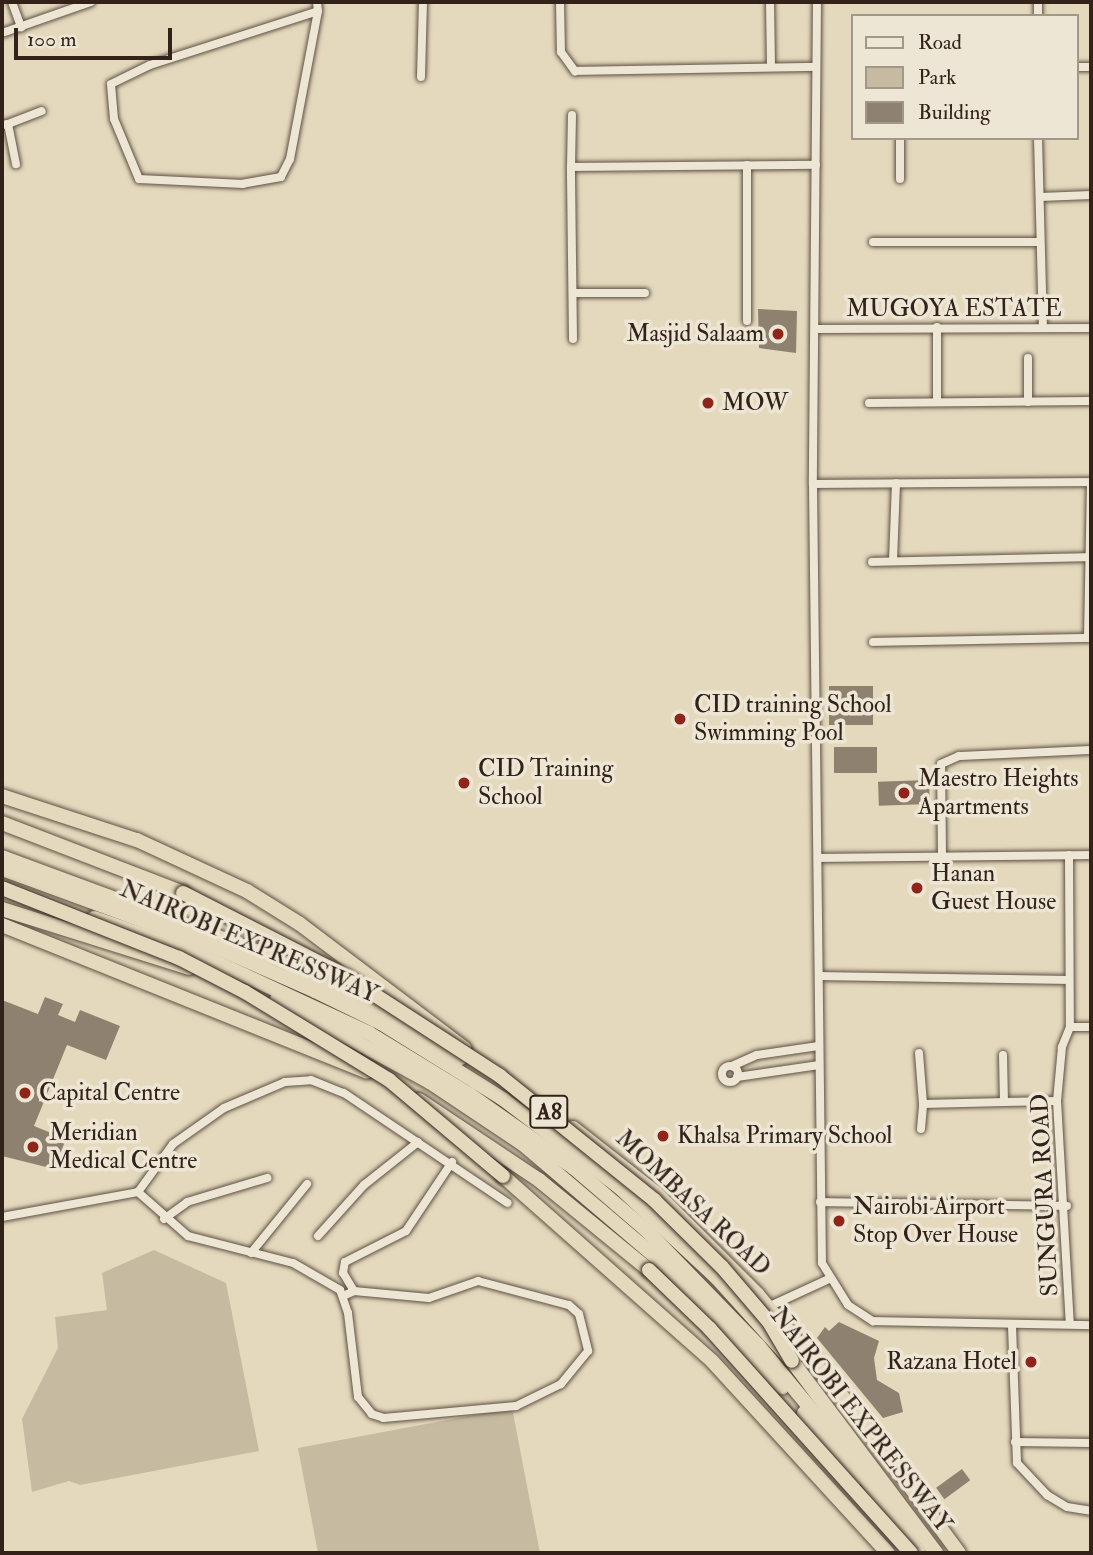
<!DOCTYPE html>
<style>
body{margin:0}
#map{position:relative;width:1093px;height:1555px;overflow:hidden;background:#e4d9bd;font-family:"IM FELL Double Pica",serif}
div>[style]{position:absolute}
.green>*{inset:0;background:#c6baa1}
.building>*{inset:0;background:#8f816f;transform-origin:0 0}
.roads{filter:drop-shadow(0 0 2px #5e5043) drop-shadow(0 0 2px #5e5043)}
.street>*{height:8px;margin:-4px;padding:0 4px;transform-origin:4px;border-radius:4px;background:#ede6d4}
.street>.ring{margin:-4px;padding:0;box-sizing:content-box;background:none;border:8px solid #ede6d4;border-radius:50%}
.highway>*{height:14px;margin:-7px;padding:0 7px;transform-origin:7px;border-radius:7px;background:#e4d9bd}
.bridges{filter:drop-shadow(0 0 2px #32221a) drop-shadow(0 0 2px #32221a)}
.highway-bridge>*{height:14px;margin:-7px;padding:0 7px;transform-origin:7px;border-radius:7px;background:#e4d9bd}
.dots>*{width:19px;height:19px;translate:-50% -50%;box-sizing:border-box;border:4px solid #ede6d4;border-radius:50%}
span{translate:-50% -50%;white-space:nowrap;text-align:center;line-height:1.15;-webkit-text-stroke:7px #ede6d4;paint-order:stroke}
.shield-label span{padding:2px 5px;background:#ede6d4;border:2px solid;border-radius:5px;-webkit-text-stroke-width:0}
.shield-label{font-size:23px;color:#32221a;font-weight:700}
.street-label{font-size:24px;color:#32221a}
.poi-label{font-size:24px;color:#32221a}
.right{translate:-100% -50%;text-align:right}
.left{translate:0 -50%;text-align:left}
.frame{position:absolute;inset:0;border:4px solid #32221a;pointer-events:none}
.legend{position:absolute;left:851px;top:14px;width:228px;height:126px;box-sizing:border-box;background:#ede6d4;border:2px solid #a2988a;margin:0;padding:9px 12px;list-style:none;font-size:21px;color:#32221a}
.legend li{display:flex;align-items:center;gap:14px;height:35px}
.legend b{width:35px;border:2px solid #a2988a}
.scale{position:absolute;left:14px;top:28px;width:158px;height:32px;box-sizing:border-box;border:4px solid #32221a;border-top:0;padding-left:9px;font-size:21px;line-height:24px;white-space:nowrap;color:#32221a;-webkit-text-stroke:5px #ede6d4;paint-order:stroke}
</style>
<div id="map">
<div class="green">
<div style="clip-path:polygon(154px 1250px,226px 1283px,259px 1451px,80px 1485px,69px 1481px,32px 1492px,22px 1419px,58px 1348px,55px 1317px,107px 1310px,102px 1273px)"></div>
<div style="clip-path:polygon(512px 1408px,540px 1553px,318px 1553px,298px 1448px)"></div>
</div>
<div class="building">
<div style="clip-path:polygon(758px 309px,797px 311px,796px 353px,759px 348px)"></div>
<div style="left:829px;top:686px;width:44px;height:39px"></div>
<div style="left:834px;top:747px;width:43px;height:26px"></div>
<div style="left:929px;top:780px;width:24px;height:51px;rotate:88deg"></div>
<div style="clip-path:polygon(45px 997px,63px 1004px,58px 1015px,75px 1022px,80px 1010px,120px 1026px,106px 1060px,67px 1045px,34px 1126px,66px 1139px,54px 1169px,2px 1156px,2px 1000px,38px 1014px)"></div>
<div style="clip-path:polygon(839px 1322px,879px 1341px,874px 1358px,877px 1380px,899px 1393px,903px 1412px,883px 1418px,817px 1338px,825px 1327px,829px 1331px)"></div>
<div style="left:962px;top:1469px;width:14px;height:32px;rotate:54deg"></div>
</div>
<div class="roads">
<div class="street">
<div style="left:12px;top:2px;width:27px;rotate:70deg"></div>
<div style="left:317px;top:2px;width:9px;rotate:84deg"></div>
<div style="left:318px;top:11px;width:151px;rotate:100.7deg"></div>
<div style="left:290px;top:159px;width:20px;rotate:117deg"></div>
<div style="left:281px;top:177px;width:39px;rotate:170deg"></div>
<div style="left:243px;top:184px;width:104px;rotate:-177.2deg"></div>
<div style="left:139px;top:179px;width:65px;rotate:-112.6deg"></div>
<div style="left:114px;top:119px;width:35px;rotate:-95deg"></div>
<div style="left:111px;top:84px;width:43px;rotate:-26deg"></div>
<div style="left:150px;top:65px;width:176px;rotate:-17.8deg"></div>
<div style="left:560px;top:2px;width:50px;rotate:88.9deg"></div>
<div style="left:561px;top:52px;width:24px;rotate:54deg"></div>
<div style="left:575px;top:71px;width:241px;rotate:-1deg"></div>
<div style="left:770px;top:2px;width:65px;rotate:89.1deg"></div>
<div style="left:817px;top:2px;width:482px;rotate:90.5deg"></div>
<div style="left:813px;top:484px;width:779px;rotate:89.34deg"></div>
<div style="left:822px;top:1263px;width:49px;rotate:58.2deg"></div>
<div style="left:848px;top:1305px;width:30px;rotate:33deg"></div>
<div style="left:873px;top:1321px;width:218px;rotate:1.1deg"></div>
<div style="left:1038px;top:2px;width:14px;rotate:90deg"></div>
<div style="left:2px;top:33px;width:94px;rotate:-19.2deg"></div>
<div style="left:1077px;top:67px;width:14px"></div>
<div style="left:421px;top:77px;width:75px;rotate:-88.5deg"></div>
<div style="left:8px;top:124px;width:36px;rotate:-21deg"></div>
<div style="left:2px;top:125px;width:6px;rotate:-9deg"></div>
<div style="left:8px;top:124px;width:41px;rotate:78.7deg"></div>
<div style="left:900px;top:138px;width:41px;rotate:90deg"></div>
<div style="left:1038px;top:138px;width:189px;rotate:88.5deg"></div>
<div style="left:747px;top:165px;width:156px;rotate:90deg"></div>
<div style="left:571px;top:167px;width:52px;rotate:-88.9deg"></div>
<div style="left:1040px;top:197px;width:51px;rotate:-2.2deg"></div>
<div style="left:873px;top:242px;width:167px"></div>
<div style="left:573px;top:293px;width:72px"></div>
<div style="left:816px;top:329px;width:275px;rotate:-0.2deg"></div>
<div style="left:573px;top:339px;width:172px;rotate:-90.7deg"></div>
<div style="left:571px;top:167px;width:245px;rotate:-0.5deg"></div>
<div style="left:937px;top:402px;width:75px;rotate:-90deg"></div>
<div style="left:1028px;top:402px;width:44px;rotate:-90deg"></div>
<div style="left:869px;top:403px;width:222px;rotate:-0.5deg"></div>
<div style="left:813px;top:484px;width:278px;rotate:-0.4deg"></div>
<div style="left:893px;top:561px;width:78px;rotate:-87.8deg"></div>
<div style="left:872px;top:562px;width:219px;rotate:-1.3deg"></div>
<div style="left:1088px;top:638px;width:156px;rotate:-88.9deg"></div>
<div style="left:873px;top:642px;width:218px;rotate:-1.1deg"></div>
<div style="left:942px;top:855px;width:91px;rotate:-90.6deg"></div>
<div style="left:941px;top:764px;width:20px;rotate:-24deg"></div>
<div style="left:959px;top:756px;width:132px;rotate:-2.6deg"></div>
<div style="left:1069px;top:855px;width:172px;rotate:89.7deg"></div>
<div style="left:1070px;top:1027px;width:22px;rotate:112deg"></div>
<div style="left:1062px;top:1047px;width:54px;rotate:95.3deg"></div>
<div style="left:1057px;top:1101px;width:223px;rotate:86.7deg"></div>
<div style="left:818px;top:858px;width:273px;rotate:-0.6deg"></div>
<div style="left:821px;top:976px;width:246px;rotate:0.9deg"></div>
<div style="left:1070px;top:1027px;width:21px"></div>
<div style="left:919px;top:1053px;width:51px;rotate:85.5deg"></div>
<div style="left:923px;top:1104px;width:81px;rotate:-1.4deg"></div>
<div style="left:1003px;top:1055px;width:47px;rotate:88.8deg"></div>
<div style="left:1004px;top:1102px;width:53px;rotate:-1.1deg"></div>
<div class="ring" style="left:722px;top:1066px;width:8px;height:8px"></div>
<div style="left:732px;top:1066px;width:27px;rotate:-24deg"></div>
<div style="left:757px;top:1055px;width:62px;rotate:-8.4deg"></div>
<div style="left:737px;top:1077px;width:83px;rotate:-8.3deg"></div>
<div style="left:921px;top:1129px;width:25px;rotate:-85deg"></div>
<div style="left:820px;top:1202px;width:247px;rotate:0.9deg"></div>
<div style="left:2px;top:1217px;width:138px;rotate:-10.4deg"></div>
<div style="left:164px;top:1219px;width:29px;rotate:-36deg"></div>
<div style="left:187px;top:1202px;width:84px;rotate:-16.7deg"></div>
<div style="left:318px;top:1236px;width:69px;rotate:-48deg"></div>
<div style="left:364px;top:1185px;width:69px;rotate:-38.5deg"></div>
<div style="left:251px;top:1253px;width:89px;rotate:-50.9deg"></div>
<div style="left:354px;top:1291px;width:21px;rotate:-121deg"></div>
<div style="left:343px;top:1273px;width:11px;rotate:-80deg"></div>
<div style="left:345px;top:1262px;width:68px;rotate:-26.9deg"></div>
<div style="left:406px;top:1231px;width:83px;rotate:-56.3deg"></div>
<div style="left:343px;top:1296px;width:12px;rotate:-24deg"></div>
<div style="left:354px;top:1291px;width:75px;rotate:5.3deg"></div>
<div style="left:429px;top:1298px;width:52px;rotate:-19.1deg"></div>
<div style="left:478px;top:1281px;width:94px;rotate:14.8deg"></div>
<div style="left:569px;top:1305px;width:13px;rotate:42deg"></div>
<div style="left:579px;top:1314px;width:38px;rotate:76deg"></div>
<div style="left:588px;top:1351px;width:43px;rotate:129.3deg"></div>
<div style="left:561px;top:1384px;width:50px;rotate:153.9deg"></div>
<div style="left:516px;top:1406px;width:133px;rotate:174.8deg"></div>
<div style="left:384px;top:1418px;width:13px;rotate:-162deg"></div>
<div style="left:372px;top:1414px;width:22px;rotate:-129deg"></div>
<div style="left:358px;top:1397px;width:85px;rotate:-96.8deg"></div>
<div style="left:348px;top:1313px;width:24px;rotate:-109deg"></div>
<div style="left:340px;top:1290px;width:54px;rotate:-150.1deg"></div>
<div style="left:293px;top:1263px;width:108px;rotate:-165.6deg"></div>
<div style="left:188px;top:1236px;width:67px;rotate:-138.7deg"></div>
<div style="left:138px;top:1192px;width:59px;rotate:-53.9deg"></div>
<div style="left:173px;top:1144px;width:62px;rotate:-35.2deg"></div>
<div style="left:224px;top:1108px;width:66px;rotate:-23.1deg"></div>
<div style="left:285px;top:1082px;width:26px;rotate:-4deg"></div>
<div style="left:311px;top:1080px;width:35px;rotate:22deg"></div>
<div style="left:344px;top:1093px;width:197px;rotate:33.9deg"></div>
<div style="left:768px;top:1307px;width:67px;rotate:-24.7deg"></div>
<div style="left:1012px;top:1326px;width:137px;rotate:87.9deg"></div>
<div style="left:1017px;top:1463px;width:44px;rotate:46.8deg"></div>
<div style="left:1047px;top:1495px;width:23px;rotate:31deg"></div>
<div style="left:1067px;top:1507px;width:24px;rotate:9deg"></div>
<div style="left:1015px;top:1442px;width:76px;rotate:0.8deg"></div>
</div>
<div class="highway">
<div style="left:2px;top:796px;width:142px;rotate:18.1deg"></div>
<div style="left:137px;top:840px;width:121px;rotate:24.9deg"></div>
<div style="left:247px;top:891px;width:62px;rotate:31.9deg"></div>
<div style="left:300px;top:924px;width:206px;rotate:37.1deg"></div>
<div style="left:2px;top:823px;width:194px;rotate:21.1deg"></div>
<div style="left:2px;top:857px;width:289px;rotate:20.3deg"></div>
<div style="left:273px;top:957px;width:114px;rotate:25.9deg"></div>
<div style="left:376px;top:1007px;width:99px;rotate:31deg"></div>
<div style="left:2px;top:869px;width:230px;rotate:20.1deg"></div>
<div style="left:218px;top:948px;width:106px;rotate:23.9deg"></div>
<div style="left:315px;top:991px;width:73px;rotate:25.9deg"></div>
<div style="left:381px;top:1023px;width:144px;rotate:31.9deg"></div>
<div style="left:503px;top:1099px;width:146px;rotate:37.2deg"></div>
<div style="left:619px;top:1187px;width:132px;rotate:42.9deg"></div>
<div style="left:716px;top:1277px;width:113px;rotate:47.9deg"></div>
<div style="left:792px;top:1361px;width:240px;rotate:53.1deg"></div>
<div style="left:2px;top:909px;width:196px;rotate:17.5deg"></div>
<div style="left:94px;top:918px;width:113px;rotate:19.1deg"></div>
<div style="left:201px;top:955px;width:185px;rotate:24.9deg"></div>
<div style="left:369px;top:1033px;width:117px;rotate:31.4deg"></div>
<div style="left:469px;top:1094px;width:128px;rotate:35.2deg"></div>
<div style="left:574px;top:1168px;width:95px;rotate:40.7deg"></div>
<div style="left:646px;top:1230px;width:161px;rotate:45.8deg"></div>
<div style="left:758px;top:1345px;width:127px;rotate:50.4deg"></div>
<div style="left:839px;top:1443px;width:136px;rotate:54deg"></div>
<div style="left:2px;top:925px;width:393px;rotate:21.9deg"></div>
<div style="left:277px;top:999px;width:174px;rotate:28.5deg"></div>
<div style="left:430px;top:1082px;width:113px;rotate:33.8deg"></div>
<div style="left:524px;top:1145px;width:187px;rotate:40.4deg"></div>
<div style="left:666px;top:1266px;width:168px;rotate:46.2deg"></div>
<div style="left:419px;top:1100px;width:144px;rotate:33.7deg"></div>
<div style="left:539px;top:1180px;width:142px;rotate:39.3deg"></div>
<div style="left:573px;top:1128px;width:105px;rotate:38.1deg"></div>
<div style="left:656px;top:1193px;width:144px;rotate:45deg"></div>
<div style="left:758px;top:1295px;width:152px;rotate:50.3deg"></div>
<div style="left:855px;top:1412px;width:175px;rotate:53.6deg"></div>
<div style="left:503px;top:1176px;width:279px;rotate:41.5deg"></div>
<div style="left:712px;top:1361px;width:260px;rotate:47.5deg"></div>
<div style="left:804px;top:1413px;width:85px;rotate:54.1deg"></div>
</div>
</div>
<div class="bridges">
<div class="highway-bridge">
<div style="left:2px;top:888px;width:190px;rotate:21.6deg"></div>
<div style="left:179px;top:958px;width:74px;rotate:27.3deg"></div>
<div style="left:245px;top:992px;width:169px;rotate:31.4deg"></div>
<div style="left:389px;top:1080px;width:149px;rotate:40.1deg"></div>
<div style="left:183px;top:893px;width:184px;rotate:27.1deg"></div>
<div style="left:347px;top:977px;width:182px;rotate:32.9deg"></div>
<div style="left:500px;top:1076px;width:198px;rotate:38.8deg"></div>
<div style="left:654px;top:1200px;width:95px;rotate:44.6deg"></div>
<div style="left:722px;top:1267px;width:72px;rotate:49.5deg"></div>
<div style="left:769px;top:1322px;width:45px;rotate:59.5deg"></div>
<div style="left:649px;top:1270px;width:85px;rotate:44deg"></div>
<div style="left:710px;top:1329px;width:301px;rotate:48.1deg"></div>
</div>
</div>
<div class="dots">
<div style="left:778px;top:334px;background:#8f2418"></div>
<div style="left:708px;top:403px;background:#8f2418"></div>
<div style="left:680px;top:719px;background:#8f2418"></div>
<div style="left:464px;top:783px;background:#8f2418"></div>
<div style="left:904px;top:793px;background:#8f2418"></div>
<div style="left:917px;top:888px;background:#8f2418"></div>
<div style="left:25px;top:1093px;background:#8f2418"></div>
<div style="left:663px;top:1136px;background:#8f2418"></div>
<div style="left:33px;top:1147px;background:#8f2418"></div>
<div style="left:839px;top:1221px;background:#8f2418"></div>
<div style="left:1031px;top:1362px;background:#8f2418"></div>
</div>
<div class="shield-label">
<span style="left:549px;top:1112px">A8</span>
</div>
<div class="street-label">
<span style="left:954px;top:309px">MUGOYA ESTATE</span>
<span style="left:249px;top:942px;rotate:23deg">NAIROBI EXPRESSWAY</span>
<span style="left:1045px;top:1195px;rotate:-93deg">SUNGURA ROAD</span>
<span style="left:693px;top:1203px;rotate:43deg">MOMBASA ROAD</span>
<span style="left:861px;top:1420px;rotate:52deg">NAIROBI EXPRESSWAY</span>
</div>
<div class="poi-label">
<span class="right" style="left:764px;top:334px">Masjid Salaam</span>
<span class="left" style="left:722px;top:403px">MOW</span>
<span class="left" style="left:694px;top:719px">CID training School<br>Swimming Pool</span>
<span class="left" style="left:478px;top:783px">CID Training<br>School</span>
<span class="left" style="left:918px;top:793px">Maestro Heights<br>Apartments</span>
<span class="left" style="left:931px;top:888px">Hanan<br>Guest House</span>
<span class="left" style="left:39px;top:1093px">Capital Centre</span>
<span class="left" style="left:49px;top:1147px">Meridian<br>Medical Centre</span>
<span class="left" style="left:677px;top:1136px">Khalsa Primary School</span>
<span class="left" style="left:853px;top:1221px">Nairobi Airport<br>Stop Over House</span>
<span class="right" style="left:1017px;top:1362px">Razana Hotel</span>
</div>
<div class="frame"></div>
<ul class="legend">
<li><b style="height:9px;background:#ede6d4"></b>Road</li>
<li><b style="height:19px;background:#c6baa1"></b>Park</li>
<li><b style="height:19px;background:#8f816f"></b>Building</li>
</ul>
<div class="scale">100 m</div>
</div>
